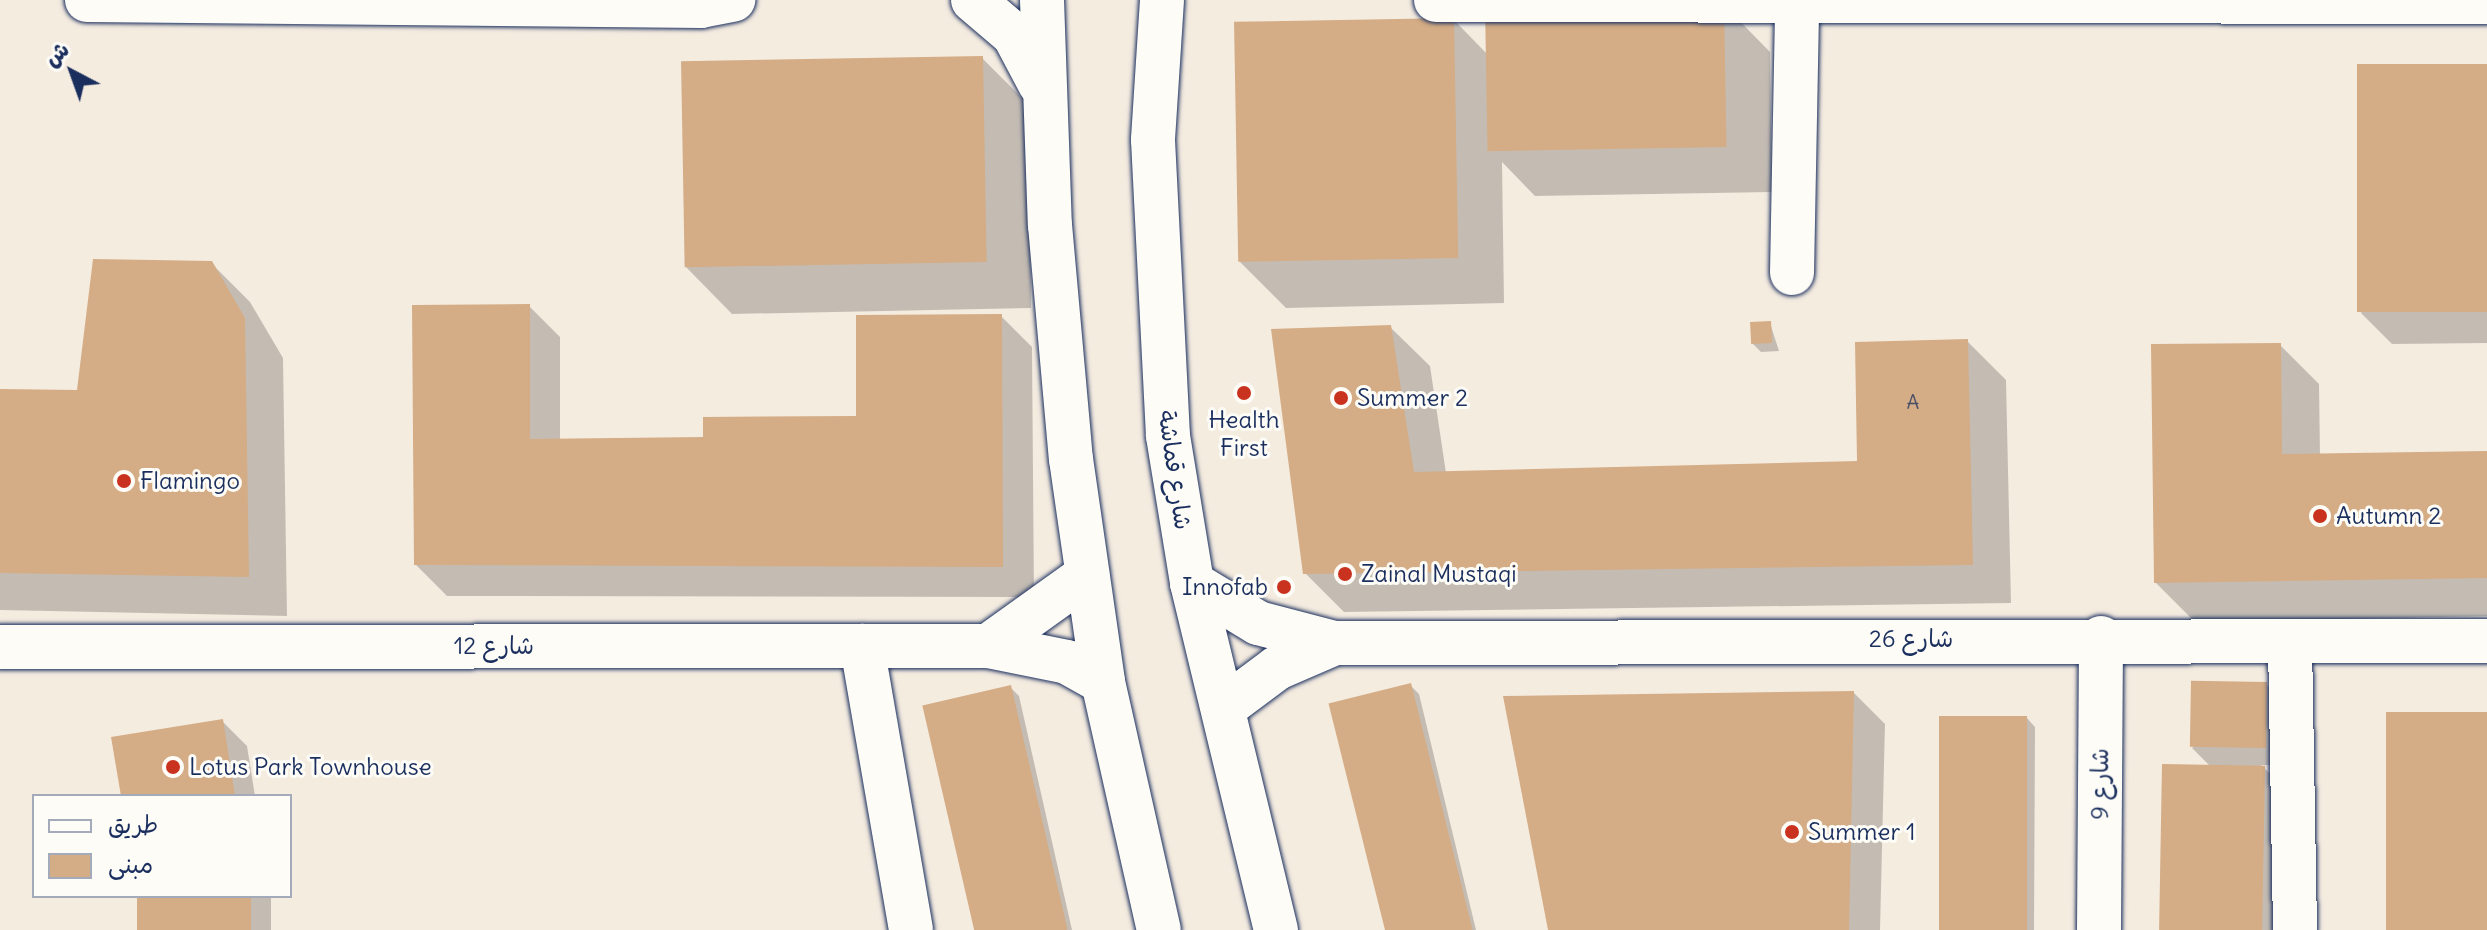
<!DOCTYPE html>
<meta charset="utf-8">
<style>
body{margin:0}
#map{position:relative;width:2487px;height:930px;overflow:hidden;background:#f5ece0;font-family:Delius,"Playpen Sans Arabic",sans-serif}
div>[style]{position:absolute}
.shadow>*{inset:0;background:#0003;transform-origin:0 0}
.building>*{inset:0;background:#d4ac85;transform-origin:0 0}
.roads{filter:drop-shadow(0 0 2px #1b2f5e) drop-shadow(0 0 2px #1b2f5e)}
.minor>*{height:44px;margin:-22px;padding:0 22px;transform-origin:22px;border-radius:22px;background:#fdfcf7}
.dots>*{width:22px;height:22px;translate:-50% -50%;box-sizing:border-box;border:4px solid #fdfcf7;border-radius:50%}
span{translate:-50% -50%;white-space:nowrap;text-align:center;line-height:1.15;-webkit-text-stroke:6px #fdfcf7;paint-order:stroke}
.number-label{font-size:20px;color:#494e68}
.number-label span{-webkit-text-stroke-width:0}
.poi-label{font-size:24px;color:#1b2f5e}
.left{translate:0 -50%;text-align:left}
.right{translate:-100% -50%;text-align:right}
.street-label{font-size:24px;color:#1b2f5e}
.legend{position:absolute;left:32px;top:794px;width:260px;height:104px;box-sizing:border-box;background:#fdfcf7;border:2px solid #a3aaba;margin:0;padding:10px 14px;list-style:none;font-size:24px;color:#1b2f5e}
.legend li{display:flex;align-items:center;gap:16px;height:40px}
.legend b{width:40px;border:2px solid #a3aaba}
.north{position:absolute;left:32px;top:32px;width:80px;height:80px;-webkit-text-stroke:6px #fdfcf7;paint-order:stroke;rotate:319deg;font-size:22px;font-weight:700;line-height:32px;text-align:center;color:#1b2f5e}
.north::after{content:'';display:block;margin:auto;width:28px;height:36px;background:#1b2f5e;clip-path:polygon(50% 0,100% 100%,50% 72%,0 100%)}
</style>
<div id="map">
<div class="shadow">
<div style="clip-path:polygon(1724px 5px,1770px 52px,1772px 192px,1535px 196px,1502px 162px,1504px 303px,1286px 308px,1240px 262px,1454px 20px,1488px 55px)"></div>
<div style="clip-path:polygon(982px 58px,1029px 105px,1031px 308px,732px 314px,686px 267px)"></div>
<div style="clip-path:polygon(2487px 66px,2487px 343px,2392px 344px,2361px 313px)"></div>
<div style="clip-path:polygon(211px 263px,250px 302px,283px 358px,287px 616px,0 610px,0 391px,79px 392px)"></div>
<div style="clip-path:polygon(529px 306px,560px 337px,560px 441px,705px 440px,858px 418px,1001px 316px,1032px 347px,1034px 597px,447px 596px,416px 565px)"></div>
<div style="clip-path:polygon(1770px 323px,1779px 351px,1761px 352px,1752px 343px)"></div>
<div style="clip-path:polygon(1390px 327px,1430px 366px,1446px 473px,1859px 462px,1967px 341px,2006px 380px,2011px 603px,1344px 612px,1305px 573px)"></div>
<div style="clip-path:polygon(2280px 345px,2319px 384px,2320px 456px,2487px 453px,2487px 616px,2195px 622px,2156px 583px)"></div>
<div style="clip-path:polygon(2266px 684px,2283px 702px,2283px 765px,2261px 765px,2282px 785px,2280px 930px,2161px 930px,2211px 767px,2192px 748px)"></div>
<div style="clip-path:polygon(1410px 685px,1419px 694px,1476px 930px,1385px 930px)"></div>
<div style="clip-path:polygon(1011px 688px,1019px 696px,1072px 930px,975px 930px)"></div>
<div style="clip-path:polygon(1854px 693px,1885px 724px,1880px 930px,1550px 930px)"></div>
<div style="clip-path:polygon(2027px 718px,2035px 727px,2034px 930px,1939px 930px)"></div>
<div style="clip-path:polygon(222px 721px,247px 746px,255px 796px,123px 796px)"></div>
<div style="left:139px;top:896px;width:132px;height:34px"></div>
</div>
<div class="building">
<div style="left:1724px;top:3px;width:144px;height:239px;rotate:89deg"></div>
<div style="left:1454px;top:18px;width:240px;height:220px;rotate:89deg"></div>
<div style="left:983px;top:56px;width:206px;height:302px;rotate:89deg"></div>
<div style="left:2487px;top:64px;width:248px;height:130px;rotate:90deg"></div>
<div style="clip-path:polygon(93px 259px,212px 261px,245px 318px,249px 577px,0 573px,0 389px,77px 390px)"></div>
<div style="clip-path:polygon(530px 304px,530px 439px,703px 437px,703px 417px,856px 416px,856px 315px,1002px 314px,1003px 567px,414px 565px,412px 305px)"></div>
<div style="left:1771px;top:321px;width:22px;height:21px;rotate:87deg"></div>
<div style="clip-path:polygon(1391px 325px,1414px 472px,1857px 461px,1855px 342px,1968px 339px,1973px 565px,1303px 574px,1271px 329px)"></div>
<div style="clip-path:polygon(2281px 343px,2282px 454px,2487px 451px,2487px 578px,2154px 583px,2151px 344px)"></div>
<div style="left:2267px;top:682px;width:66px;height:76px;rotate:91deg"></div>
<div style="left:1411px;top:683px;width:254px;height:85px;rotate:76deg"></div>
<div style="left:1011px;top:685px;width:251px;height:91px;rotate:77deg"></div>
<div style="clip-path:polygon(1854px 691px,1849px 930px,1548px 930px,1503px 696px)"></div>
<div style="left:2487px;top:712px;width:218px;height:101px;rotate:90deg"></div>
<div style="left:1939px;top:716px;width:88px;height:214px"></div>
<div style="clip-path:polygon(223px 719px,235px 796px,121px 796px,111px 737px)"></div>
<div style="left:2162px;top:764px;width:103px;height:166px;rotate:1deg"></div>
<div style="left:137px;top:896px;width:114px;height:34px"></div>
</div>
<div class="roads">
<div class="minor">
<div style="left:87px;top:0;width:614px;rotate:0.56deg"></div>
<div style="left:701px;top:6px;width:33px;rotate:-11deg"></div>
<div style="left:973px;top:0;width:54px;rotate:40.5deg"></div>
<div style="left:1014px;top:35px;width:55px;rotate:62deg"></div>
<div style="left:1042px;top:0;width:225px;rotate:88deg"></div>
<div style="left:1050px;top:225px;width:235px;rotate:84.9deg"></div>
<div style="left:1071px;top:459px;width:225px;rotate:81.8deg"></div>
<div style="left:1103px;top:682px;width:254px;rotate:77.3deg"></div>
<div style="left:1162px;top:0;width:140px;rotate:93.7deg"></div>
<div style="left:1153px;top:140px;width:296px;rotate:87.1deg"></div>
<div style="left:1168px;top:436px;width:149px;rotate:80.7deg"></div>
<div style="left:1192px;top:583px;width:357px;rotate:76.4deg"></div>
<div style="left:1436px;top:0;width:1051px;rotate:0.11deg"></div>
<div style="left:1792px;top:273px;width:270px;rotate:-88.9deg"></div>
<div style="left:1192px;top:583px;width:77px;rotate:31.2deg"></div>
<div style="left:1258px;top:623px;width:80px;rotate:14.6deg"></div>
<div style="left:1335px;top:643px;width:1152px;rotate:-0.1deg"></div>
<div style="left:2290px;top:642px;width:288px;rotate:89deg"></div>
<div style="left:862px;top:646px;width:288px;rotate:80.2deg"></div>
<div style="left:988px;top:646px;width:122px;rotate:-35.6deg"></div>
<div style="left:0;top:647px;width:988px;rotate:-0.06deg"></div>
<div style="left:988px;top:646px;width:81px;rotate:11.4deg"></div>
<div style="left:1067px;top:662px;width:41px;rotate:29.1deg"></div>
<div style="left:1226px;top:706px;width:64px;rotate:-36.7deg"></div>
<div style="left:1277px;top:668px;width:63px;rotate:-23.3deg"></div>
<div style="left:2099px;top:930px;width:292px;rotate:-89.6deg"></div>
</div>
</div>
<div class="dots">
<div style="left:1244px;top:393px;background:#c8321e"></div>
<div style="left:1341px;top:398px;background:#c8321e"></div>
<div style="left:124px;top:481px;background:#c8321e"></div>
<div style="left:2320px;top:516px;background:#c8321e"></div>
<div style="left:1345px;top:574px;background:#c8321e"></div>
<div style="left:1284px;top:587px;background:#c8321e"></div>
<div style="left:173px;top:767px;background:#c8321e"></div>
<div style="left:1792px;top:832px;background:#c8321e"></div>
</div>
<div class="number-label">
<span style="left:1913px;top:401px">A</span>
</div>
<div class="poi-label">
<span class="left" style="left:1357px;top:398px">Summer 2</span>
<span style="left:1244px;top:434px">Health<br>First</span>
<span class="left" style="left:140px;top:481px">Flamingo</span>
<span class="left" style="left:2336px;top:516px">Autumn 2</span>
<span class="left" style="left:1361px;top:574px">Zainal Mustaqi</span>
<span class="right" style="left:1268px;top:587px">Innofab</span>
<span class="left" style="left:189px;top:767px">Lotus Park Townhouse</span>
<span class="left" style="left:1808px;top:832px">Summer 1</span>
</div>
<div class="street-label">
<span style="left:1175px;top:470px;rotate:82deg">شارع قماشة</span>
<span style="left:1911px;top:639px">شارع 26</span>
<span style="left:494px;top:646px">شارع 12</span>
<span style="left:2100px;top:784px;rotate:-90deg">شارع 9</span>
</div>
<ul class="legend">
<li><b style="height:10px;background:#fdfcf7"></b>طريق</li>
<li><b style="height:22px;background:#d4ac85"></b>مبنى</li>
</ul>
<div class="north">ش</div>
</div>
